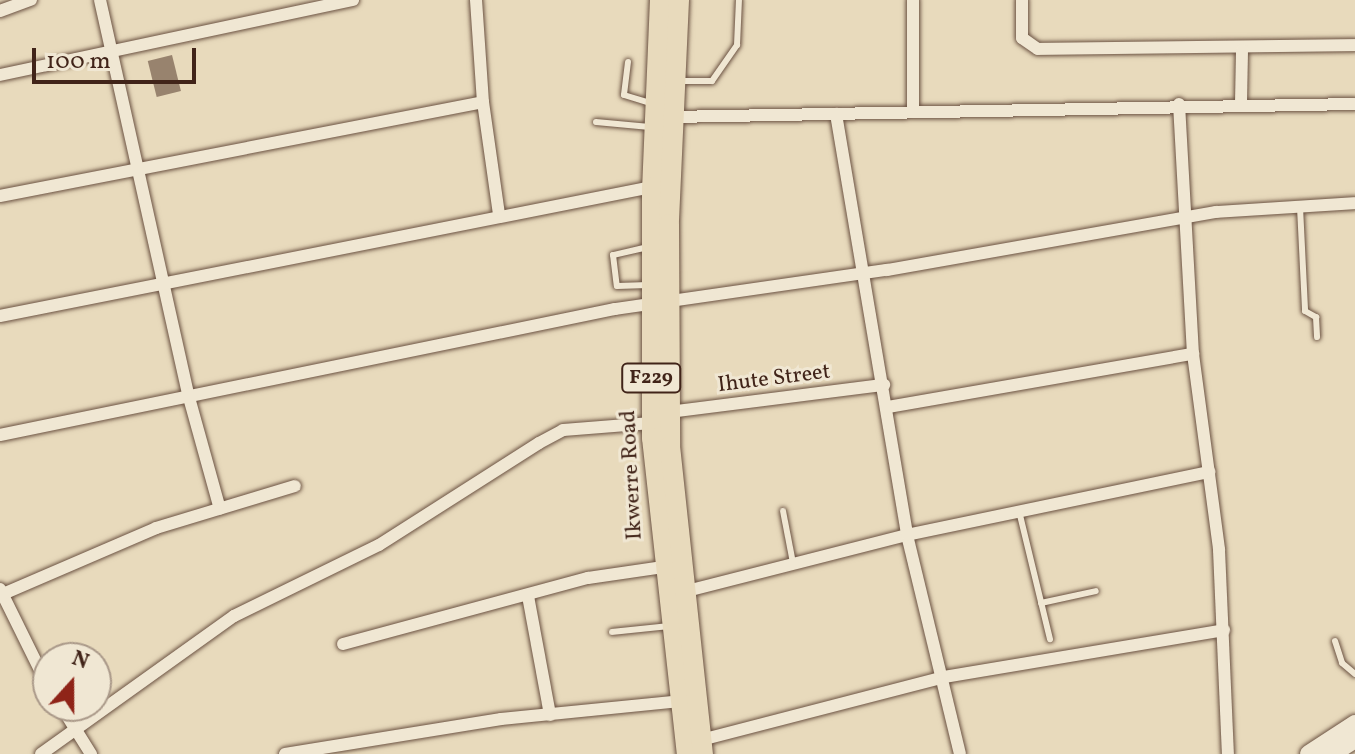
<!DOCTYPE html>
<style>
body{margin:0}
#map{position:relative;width:1355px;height:754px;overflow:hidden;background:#e8dabc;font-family:Vollkorn,serif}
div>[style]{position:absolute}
.building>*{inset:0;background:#98836e;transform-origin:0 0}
.roads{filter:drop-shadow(0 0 2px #6b5242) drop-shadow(0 0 2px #6b5242)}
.lane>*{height:6px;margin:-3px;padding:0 3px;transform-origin:3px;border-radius:3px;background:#f0e7d3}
.street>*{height:12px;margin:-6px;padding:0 6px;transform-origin:6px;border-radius:6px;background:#f0e7d3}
.secondary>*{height:18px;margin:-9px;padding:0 9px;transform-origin:9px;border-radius:9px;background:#f0e7d3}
.primary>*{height:20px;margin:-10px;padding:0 10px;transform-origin:10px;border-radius:10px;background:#e8dabc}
span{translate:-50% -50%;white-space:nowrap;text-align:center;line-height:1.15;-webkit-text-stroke:6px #f0e7d3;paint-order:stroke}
.shield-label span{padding:2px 6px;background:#f0e7d3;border:2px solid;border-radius:6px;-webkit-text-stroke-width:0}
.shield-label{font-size:20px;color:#412419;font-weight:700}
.street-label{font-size:22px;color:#412419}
.north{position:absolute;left:32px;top:642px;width:80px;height:80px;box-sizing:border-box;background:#f0e7d3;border:2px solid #aa9989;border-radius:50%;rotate:21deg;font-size:22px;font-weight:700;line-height:32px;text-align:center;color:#412419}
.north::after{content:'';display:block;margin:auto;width:28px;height:36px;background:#8f2418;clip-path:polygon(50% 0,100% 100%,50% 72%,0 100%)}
.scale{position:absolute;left:32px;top:48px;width:164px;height:36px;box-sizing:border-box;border:4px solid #412419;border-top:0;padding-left:10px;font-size:24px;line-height:28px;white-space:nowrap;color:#412419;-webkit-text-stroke:6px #f0e7d3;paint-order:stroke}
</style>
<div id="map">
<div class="building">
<div style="left:172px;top:55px;width:37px;height:25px;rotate:76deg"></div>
</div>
<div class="roads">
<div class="lane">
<div style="left:628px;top:62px;width:33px;rotate:97deg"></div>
<div style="left:624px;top:95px;width:27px;rotate:17deg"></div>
<div style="left:681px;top:81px;width:31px"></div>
<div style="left:712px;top:81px;width:44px;rotate:-55.2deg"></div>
<div style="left:737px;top:45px;width:45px;rotate:-87.5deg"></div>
<div style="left:596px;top:122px;width:54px;rotate:5.3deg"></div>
<div style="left:1300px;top:207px;width:104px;rotate:87.2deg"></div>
<div style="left:1305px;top:311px;width:13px;rotate:29deg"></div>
<div style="left:1316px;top:317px;width:20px;rotate:87deg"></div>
<div style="left:648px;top:247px;width:36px;rotate:167deg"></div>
<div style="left:613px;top:255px;width:31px;rotate:83deg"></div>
<div style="left:617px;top:286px;width:31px;rotate:-2deg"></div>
<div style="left:783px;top:511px;width:53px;rotate:79.1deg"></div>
<div style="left:1019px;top:511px;width:132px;rotate:76.4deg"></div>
<div style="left:1041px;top:603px;width:56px;rotate:-12.3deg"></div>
<div style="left:612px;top:632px;width:57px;rotate:-6deg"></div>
<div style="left:1335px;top:641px;width:23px;rotate:72deg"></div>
<div style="left:1342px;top:663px;width:17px;rotate:40deg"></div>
</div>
<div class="street">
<div style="left:100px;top:0;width:404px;rotate:77.4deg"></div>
<div style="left:188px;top:394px;width:119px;rotate:74.5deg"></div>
<div style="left:476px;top:0;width:102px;rotate:86.1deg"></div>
<div style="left:483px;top:102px;width:114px;rotate:81.9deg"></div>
<div style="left:913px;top:0;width:112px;rotate:90deg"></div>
<div style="left:1022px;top:0;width:38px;rotate:90deg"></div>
<div style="left:1022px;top:38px;width:19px;rotate:35deg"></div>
<div style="left:1038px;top:49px;width:317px;rotate:-0.7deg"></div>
<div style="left:0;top:11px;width:33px;rotate:-20deg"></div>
<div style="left:0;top:75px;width:361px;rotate:-12deg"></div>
<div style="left:1241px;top:103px;width:53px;rotate:-88.9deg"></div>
<div style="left:1179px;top:104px;width:250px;rotate:86.8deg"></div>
<div style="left:1193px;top:354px;width:198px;rotate:82.4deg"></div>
<div style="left:1219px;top:550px;width:204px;rotate:87.5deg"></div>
<div style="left:836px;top:114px;width:427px;rotate:80.4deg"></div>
<div style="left:907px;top:535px;width:225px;rotate:76.4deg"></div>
<div style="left:671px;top:117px;width:684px;rotate:-1.09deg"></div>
<div style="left:0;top:196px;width:492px;rotate:-11deg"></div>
<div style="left:0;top:316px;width:665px;rotate:-11.19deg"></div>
<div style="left:888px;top:407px;width:310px;rotate:-9.9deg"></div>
<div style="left:669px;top:412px;width:217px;rotate:-7.2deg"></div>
<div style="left:0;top:435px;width:628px;rotate:-11.58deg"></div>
<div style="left:615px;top:309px;width:275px;rotate:-8.2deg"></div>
<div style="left:887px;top:270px;width:334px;rotate:-10deg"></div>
<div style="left:1216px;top:212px;width:139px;rotate:-3.7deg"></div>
<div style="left:0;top:589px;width:108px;rotate:63.7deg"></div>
<div style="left:683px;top:592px;width:231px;rotate:-14.3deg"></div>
<div style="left:907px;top:535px;width:309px;rotate:-11.8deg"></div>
<div style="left:3px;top:594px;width:167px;rotate:-23.3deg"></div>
<div style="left:156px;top:528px;width:145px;rotate:-16.8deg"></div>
<div style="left:528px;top:596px;width:121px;rotate:79.5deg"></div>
<div style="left:343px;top:644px;width:254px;rotate:-15.1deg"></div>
<div style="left:588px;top:578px;width:76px;rotate:-8.3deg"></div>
<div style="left:61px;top:706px;width:57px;rotate:58deg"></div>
<div style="left:701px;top:740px;width:251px;rotate:-14.5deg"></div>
<div style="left:944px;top:677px;width:284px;rotate:-9.5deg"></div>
<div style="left:41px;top:754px;width:237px;rotate:-35.6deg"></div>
<div style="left:234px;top:616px;width:161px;rotate:-26.1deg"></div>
<div style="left:379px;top:545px;width:190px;rotate:-32.5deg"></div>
<div style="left:539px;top:443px;width:27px;rotate:-28deg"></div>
<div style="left:563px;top:430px;width:89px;rotate:-4.5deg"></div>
<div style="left:285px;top:754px;width:219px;rotate:-9.2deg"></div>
<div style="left:501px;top:719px;width:180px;rotate:-5.7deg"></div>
</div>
<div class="secondary">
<div style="left:1309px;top:754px;width:55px;rotate:-33.1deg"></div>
<div style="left:1332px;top:754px;width:27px;rotate:-33deg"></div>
</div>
<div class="primary">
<div style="left:660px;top:0;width:187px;rotate:92.4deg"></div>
<div style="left:652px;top:187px;width:251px;rotate:90deg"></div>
<div style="left:652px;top:438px;width:318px;rotate:83.7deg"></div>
<div style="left:679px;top:0;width:224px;rotate:92.6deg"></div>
<div style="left:669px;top:224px;width:222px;rotate:89.7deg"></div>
<div style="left:670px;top:446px;width:310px;rotate:83.9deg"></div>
</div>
</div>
<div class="shield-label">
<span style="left:651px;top:378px">F229</span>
</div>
<div class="street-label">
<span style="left:774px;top:379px;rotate:-7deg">Ihute Street</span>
<span style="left:632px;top:475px;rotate:-93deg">Ikwerre Road</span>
</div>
<div class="north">N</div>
<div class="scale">100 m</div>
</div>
